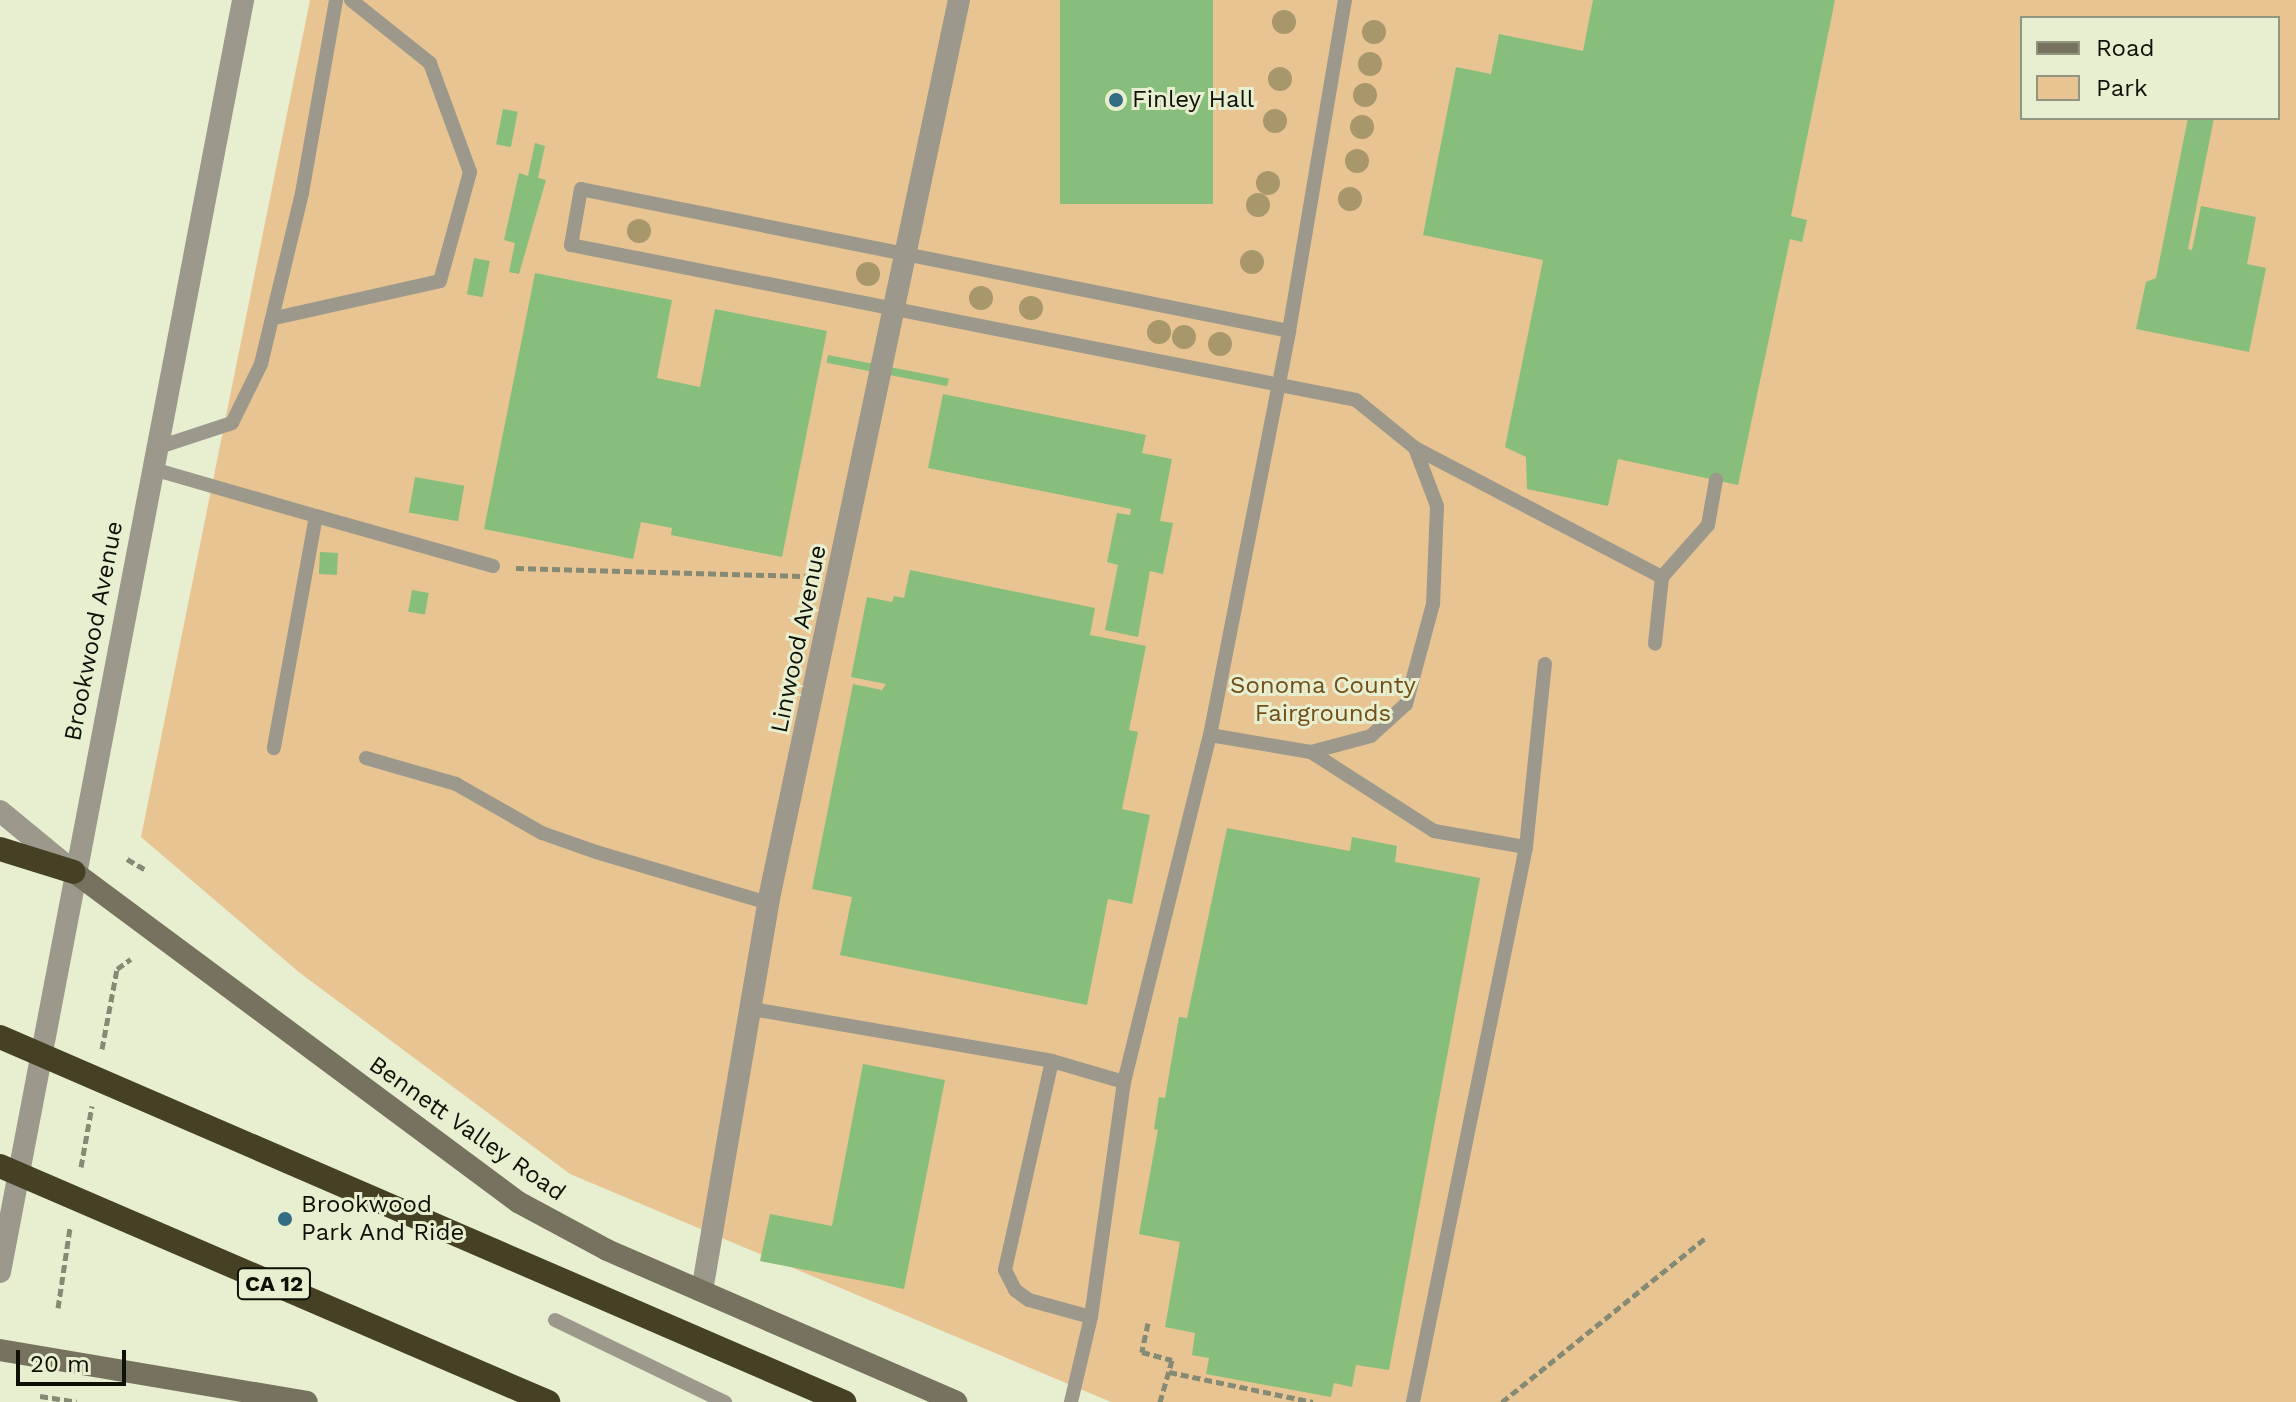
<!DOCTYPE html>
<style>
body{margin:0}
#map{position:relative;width:2296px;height:1402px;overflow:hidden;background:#e8efd0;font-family:"Work Sans",sans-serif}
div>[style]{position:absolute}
.green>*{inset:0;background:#e8c493}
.building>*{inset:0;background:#87be7b;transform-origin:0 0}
.path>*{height:5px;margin-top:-2.5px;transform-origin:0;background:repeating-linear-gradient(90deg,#858a74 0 8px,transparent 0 12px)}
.service>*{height:14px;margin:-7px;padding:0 7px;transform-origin:7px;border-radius:7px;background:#9c998c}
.minor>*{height:22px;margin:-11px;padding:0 11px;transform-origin:11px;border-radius:11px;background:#9c998c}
.tertiary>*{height:22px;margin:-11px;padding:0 11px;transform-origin:11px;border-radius:11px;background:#9c998c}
.secondary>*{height:22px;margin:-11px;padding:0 11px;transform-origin:11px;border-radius:11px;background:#77725f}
.motorway>*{height:24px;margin:-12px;padding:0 12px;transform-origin:12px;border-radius:12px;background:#464025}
.motorway-bridge>*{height:24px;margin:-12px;padding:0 12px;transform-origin:12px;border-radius:12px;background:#464025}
.trees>*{width:24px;height:24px;margin:-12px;border-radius:50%;background:#a7976b}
.dots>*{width:22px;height:22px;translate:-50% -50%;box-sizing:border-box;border:4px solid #e8efd0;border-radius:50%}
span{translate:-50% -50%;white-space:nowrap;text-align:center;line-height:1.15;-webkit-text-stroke:6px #e8efd0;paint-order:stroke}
.shield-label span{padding:2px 6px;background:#e8efd0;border:2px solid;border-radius:6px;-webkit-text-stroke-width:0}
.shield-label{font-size:22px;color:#0f1107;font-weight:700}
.poi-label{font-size:24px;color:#0f1107}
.left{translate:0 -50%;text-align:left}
.street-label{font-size:24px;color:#0f1107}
.park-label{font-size:24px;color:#724f18}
.legend{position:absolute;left:2020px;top:16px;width:260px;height:104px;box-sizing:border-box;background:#e8efd0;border:2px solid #919680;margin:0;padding:10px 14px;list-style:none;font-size:24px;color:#0f1107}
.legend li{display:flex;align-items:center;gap:16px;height:40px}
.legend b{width:40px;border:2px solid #919680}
.scale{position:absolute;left:16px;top:1350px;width:110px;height:36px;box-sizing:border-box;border:4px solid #0f1107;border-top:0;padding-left:10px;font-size:24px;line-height:28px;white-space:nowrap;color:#0f1107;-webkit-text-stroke:6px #e8efd0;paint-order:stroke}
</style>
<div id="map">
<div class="green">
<div style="clip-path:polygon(evenodd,310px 0,2296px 0,2296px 1402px,1111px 1402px,570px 1174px,300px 973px,141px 837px,310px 0,2022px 18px,2278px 18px,2278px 118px,2022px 118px,2022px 18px)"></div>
</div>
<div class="building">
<div style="left:1060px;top:0;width:153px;height:204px"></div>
<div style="clip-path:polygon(1593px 0,1835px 0,1791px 216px,1807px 220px,1802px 242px,1790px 239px,1738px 485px,1618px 459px,1608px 506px,1527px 489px,1526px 457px,1505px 447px,1543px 260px,1423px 235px,1456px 67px,1491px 74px,1499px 34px,1583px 51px)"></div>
<div style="left:503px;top:109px;width:15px;height:36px;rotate:11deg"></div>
<div style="clip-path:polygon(2188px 118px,2214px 118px,2188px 249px,2192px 250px,2201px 206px,2256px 217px,2247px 264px,2266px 268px,2249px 352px,2136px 329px,2146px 282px,2156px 278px)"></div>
<div style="clip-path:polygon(535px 143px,545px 146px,538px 178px,546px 180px,519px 274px,509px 272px,515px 243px,504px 240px,519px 173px,528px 176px)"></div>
<div style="left:474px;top:258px;width:16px;height:37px;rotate:11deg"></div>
<div style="clip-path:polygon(535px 273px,672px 300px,657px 378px,700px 387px,715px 309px,827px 331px,782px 557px,671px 535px,672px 528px,641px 522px,633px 559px,484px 529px)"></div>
<div style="left:828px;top:355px;width:123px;height:8px;rotate:11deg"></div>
<div style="clip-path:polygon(943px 394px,1146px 435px,1142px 453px,1172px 459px,1160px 521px,1173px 523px,1163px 574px,1150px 571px,1138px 637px,1105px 630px,1118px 565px,1107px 562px,1117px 513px,1130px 515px,1131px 509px,928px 468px)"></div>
<div style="left:415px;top:477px;width:50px;height:36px;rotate:10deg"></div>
<div style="left:320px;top:552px;width:18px;height:22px;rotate:3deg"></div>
<div style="clip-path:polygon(910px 570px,1095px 608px,1090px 635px,1146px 646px,1129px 730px,1138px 732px,1122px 809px,1150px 815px,1132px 904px,1108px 899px,1087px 1005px,840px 955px,852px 897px,812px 889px,853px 684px,882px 690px,886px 684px,851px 677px,867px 597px,892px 602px,894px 596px,904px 598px)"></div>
<div style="left:412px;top:590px;width:17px;height:22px;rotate:10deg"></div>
<div style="clip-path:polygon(1227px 828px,1350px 851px,1352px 837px,1397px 846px,1395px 862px,1480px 878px,1389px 1370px,1356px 1365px,1352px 1387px,1334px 1383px,1331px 1397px,1206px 1374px,1209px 1358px,1192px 1355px,1195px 1333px,1165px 1327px,1180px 1242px,1139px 1234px,1158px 1130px,1154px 1129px,1159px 1097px,1165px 1098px,1179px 1017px,1187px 1018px)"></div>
<div style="clip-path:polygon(863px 1064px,945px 1080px,904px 1289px,760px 1261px,770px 1214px,832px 1226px)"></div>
</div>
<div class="path">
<div style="left:516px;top:568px;width:294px;rotate:1.6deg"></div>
<div style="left:127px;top:859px;width:22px;rotate:30deg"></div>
<div style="left:102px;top:1049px;width:81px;rotate:-79.4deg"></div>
<div style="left:117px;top:969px;width:17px;rotate:-36deg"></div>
<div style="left:81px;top:1167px;width:62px;rotate:-79.8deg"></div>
<div style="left:58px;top:1308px;width:81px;rotate:-81.5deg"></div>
<div style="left:1148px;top:1323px;width:30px;rotate:102deg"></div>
<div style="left:1142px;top:1352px;width:31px;rotate:15deg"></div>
<div style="left:1172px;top:1360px;width:44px;rotate:105.9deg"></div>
<div style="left:1169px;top:1372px;width:147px;rotate:11.8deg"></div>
<div style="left:40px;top:1396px;width:37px;rotate:9deg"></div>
<div style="left:1502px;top:1402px;width:261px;rotate:-38.9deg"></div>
</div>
<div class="service">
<div style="left:275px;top:318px;width:169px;rotate:-12.6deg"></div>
<div style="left:440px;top:281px;width:113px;rotate:-74.6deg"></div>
<div style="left:470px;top:172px;width:116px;rotate:-110.2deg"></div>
<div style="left:430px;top:63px;width:101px;rotate:-141.4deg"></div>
<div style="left:1289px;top:331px;width:722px;rotate:-168.66deg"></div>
<div style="left:581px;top:189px;width:57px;rotate:100.1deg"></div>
<div style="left:571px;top:245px;width:800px;rotate:11.17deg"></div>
<div style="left:1356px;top:400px;width:76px;rotate:39.1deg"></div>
<div style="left:1415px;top:448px;width:62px;rotate:69.2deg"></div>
<div style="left:1437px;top:506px;width:98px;rotate:92.3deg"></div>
<div style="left:1433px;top:604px;width:104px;rotate:105.1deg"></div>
<div style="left:1406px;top:704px;width:47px;rotate:137.6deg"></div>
<div style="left:1371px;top:736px;width:62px;rotate:165.1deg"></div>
<div style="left:156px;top:448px;width:80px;rotate:-18.2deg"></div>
<div style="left:232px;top:423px;width:66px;rotate:-63.8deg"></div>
<div style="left:261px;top:364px;width:176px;rotate:-76.5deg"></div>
<div style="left:302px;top:193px;width:196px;rotate:-80deg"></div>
<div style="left:1415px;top:448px;width:279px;rotate:27.6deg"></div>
<div style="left:1662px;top:577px;width:67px;rotate:96deg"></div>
<div style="left:153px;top:469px;width:170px;rotate:16.1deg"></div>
<div style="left:316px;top:516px;width:236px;rotate:100.3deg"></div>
<div style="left:316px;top:516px;width:184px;rotate:15.8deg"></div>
<div style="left:1662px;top:577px;width:69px;rotate:-48.5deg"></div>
<div style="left:1708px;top:525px;width:46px;rotate:-79.9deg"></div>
<div style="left:1210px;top:735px;width:412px;rotate:-78.9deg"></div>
<div style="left:1289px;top:331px;width:336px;rotate:-80.4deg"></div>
<div style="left:366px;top:758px;width:94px;rotate:16.1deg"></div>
<div style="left:456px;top:784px;width:99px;rotate:29.7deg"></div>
<div style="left:542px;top:833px;width:57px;rotate:19.4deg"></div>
<div style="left:596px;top:852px;width:179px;rotate:16.5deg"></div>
<div style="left:752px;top:1009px;width:304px;rotate:9.8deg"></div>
<div style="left:1124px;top:1082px;width:357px;rotate:-76.1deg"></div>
<div style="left:1210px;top:735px;width:102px;rotate:9.6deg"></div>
<div style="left:1311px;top:752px;width:146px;rotate:32.7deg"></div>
<div style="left:1434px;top:831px;width:93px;rotate:9.9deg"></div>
<div style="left:555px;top:1320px;width:189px;rotate:25.8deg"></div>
<div style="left:1071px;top:1402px;width:87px;rotate:-76.8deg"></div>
<div style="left:1091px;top:1317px;width:237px;rotate:-82deg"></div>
<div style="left:1124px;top:1082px;width:75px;rotate:-163.7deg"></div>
<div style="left:1052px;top:1061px;width:214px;rotate:102.7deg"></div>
<div style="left:1005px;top:1270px;width:22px;rotate:63deg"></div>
<div style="left:1015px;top:1290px;width:17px;rotate:36deg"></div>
<div style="left:1029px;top:1300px;width:64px;rotate:15.3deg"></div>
<div style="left:1413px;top:1402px;width:566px;rotate:-78.49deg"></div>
<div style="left:1526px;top:847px;width:184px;rotate:-84.1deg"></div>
</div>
<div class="minor">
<div style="left:702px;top:1291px;width:394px;rotate:-80.3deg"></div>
<div style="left:768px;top:903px;width:923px;rotate:-78.06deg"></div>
</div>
<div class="tertiary">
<div style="left:0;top:811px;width:94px;rotate:39.4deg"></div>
<div style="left:0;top:1272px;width:1295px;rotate:-79.18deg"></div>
</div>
<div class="secondary">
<div style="left:74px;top:872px;width:553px;rotate:36.62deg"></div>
<div style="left:518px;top:1202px;width:101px;rotate:28.3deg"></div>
<div style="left:607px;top:1250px;width:381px;rotate:23.5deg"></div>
<div style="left:0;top:1350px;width:311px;rotate:9.6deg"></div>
</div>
<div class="motorway">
<div style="left:0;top:849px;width:77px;rotate:17.3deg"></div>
</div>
<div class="motorway-bridge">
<div style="left:0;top:1037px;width:920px;rotate:23.39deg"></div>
<div style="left:0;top:1166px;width:597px;rotate:23.3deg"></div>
</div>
<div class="trees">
<div style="left:1284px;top:22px"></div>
<div style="left:1374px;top:32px"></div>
<div style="left:1370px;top:64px"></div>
<div style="left:1280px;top:79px"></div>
<div style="left:1365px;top:95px"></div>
<div style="left:1275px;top:121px"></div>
<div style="left:1362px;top:127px"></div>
<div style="left:1357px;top:161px"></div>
<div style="left:1268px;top:183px"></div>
<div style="left:1350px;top:199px"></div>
<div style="left:1258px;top:205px"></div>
<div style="left:639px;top:231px"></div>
<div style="left:1252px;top:262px"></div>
<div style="left:868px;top:274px"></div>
<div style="left:981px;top:298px"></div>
<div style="left:1031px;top:308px"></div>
<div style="left:1159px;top:332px"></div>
<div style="left:1184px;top:337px"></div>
<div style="left:1220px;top:344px"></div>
</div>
<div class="dots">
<div style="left:1116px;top:100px;background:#326d85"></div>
<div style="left:285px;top:1219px;background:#326d85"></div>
</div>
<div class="shield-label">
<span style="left:274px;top:1284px">CA 12</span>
</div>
<div class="poi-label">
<span class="left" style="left:1132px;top:100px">Finley Hall</span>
<span class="left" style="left:301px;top:1219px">Brookwood<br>Park And Ride</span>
</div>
<div class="street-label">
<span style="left:94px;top:631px;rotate:-79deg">Brookwood Avenue</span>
<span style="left:799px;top:639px;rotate:-78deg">Linwood Avenue</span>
<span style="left:467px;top:1129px;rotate:35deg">Bennett Valley Road</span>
</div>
<div class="park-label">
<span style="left:1323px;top:700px">Sonoma County<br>Fairgrounds</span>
</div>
<ul class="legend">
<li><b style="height:10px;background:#77725f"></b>Road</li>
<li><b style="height:22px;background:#e8c493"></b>Park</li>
</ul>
<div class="scale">20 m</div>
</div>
